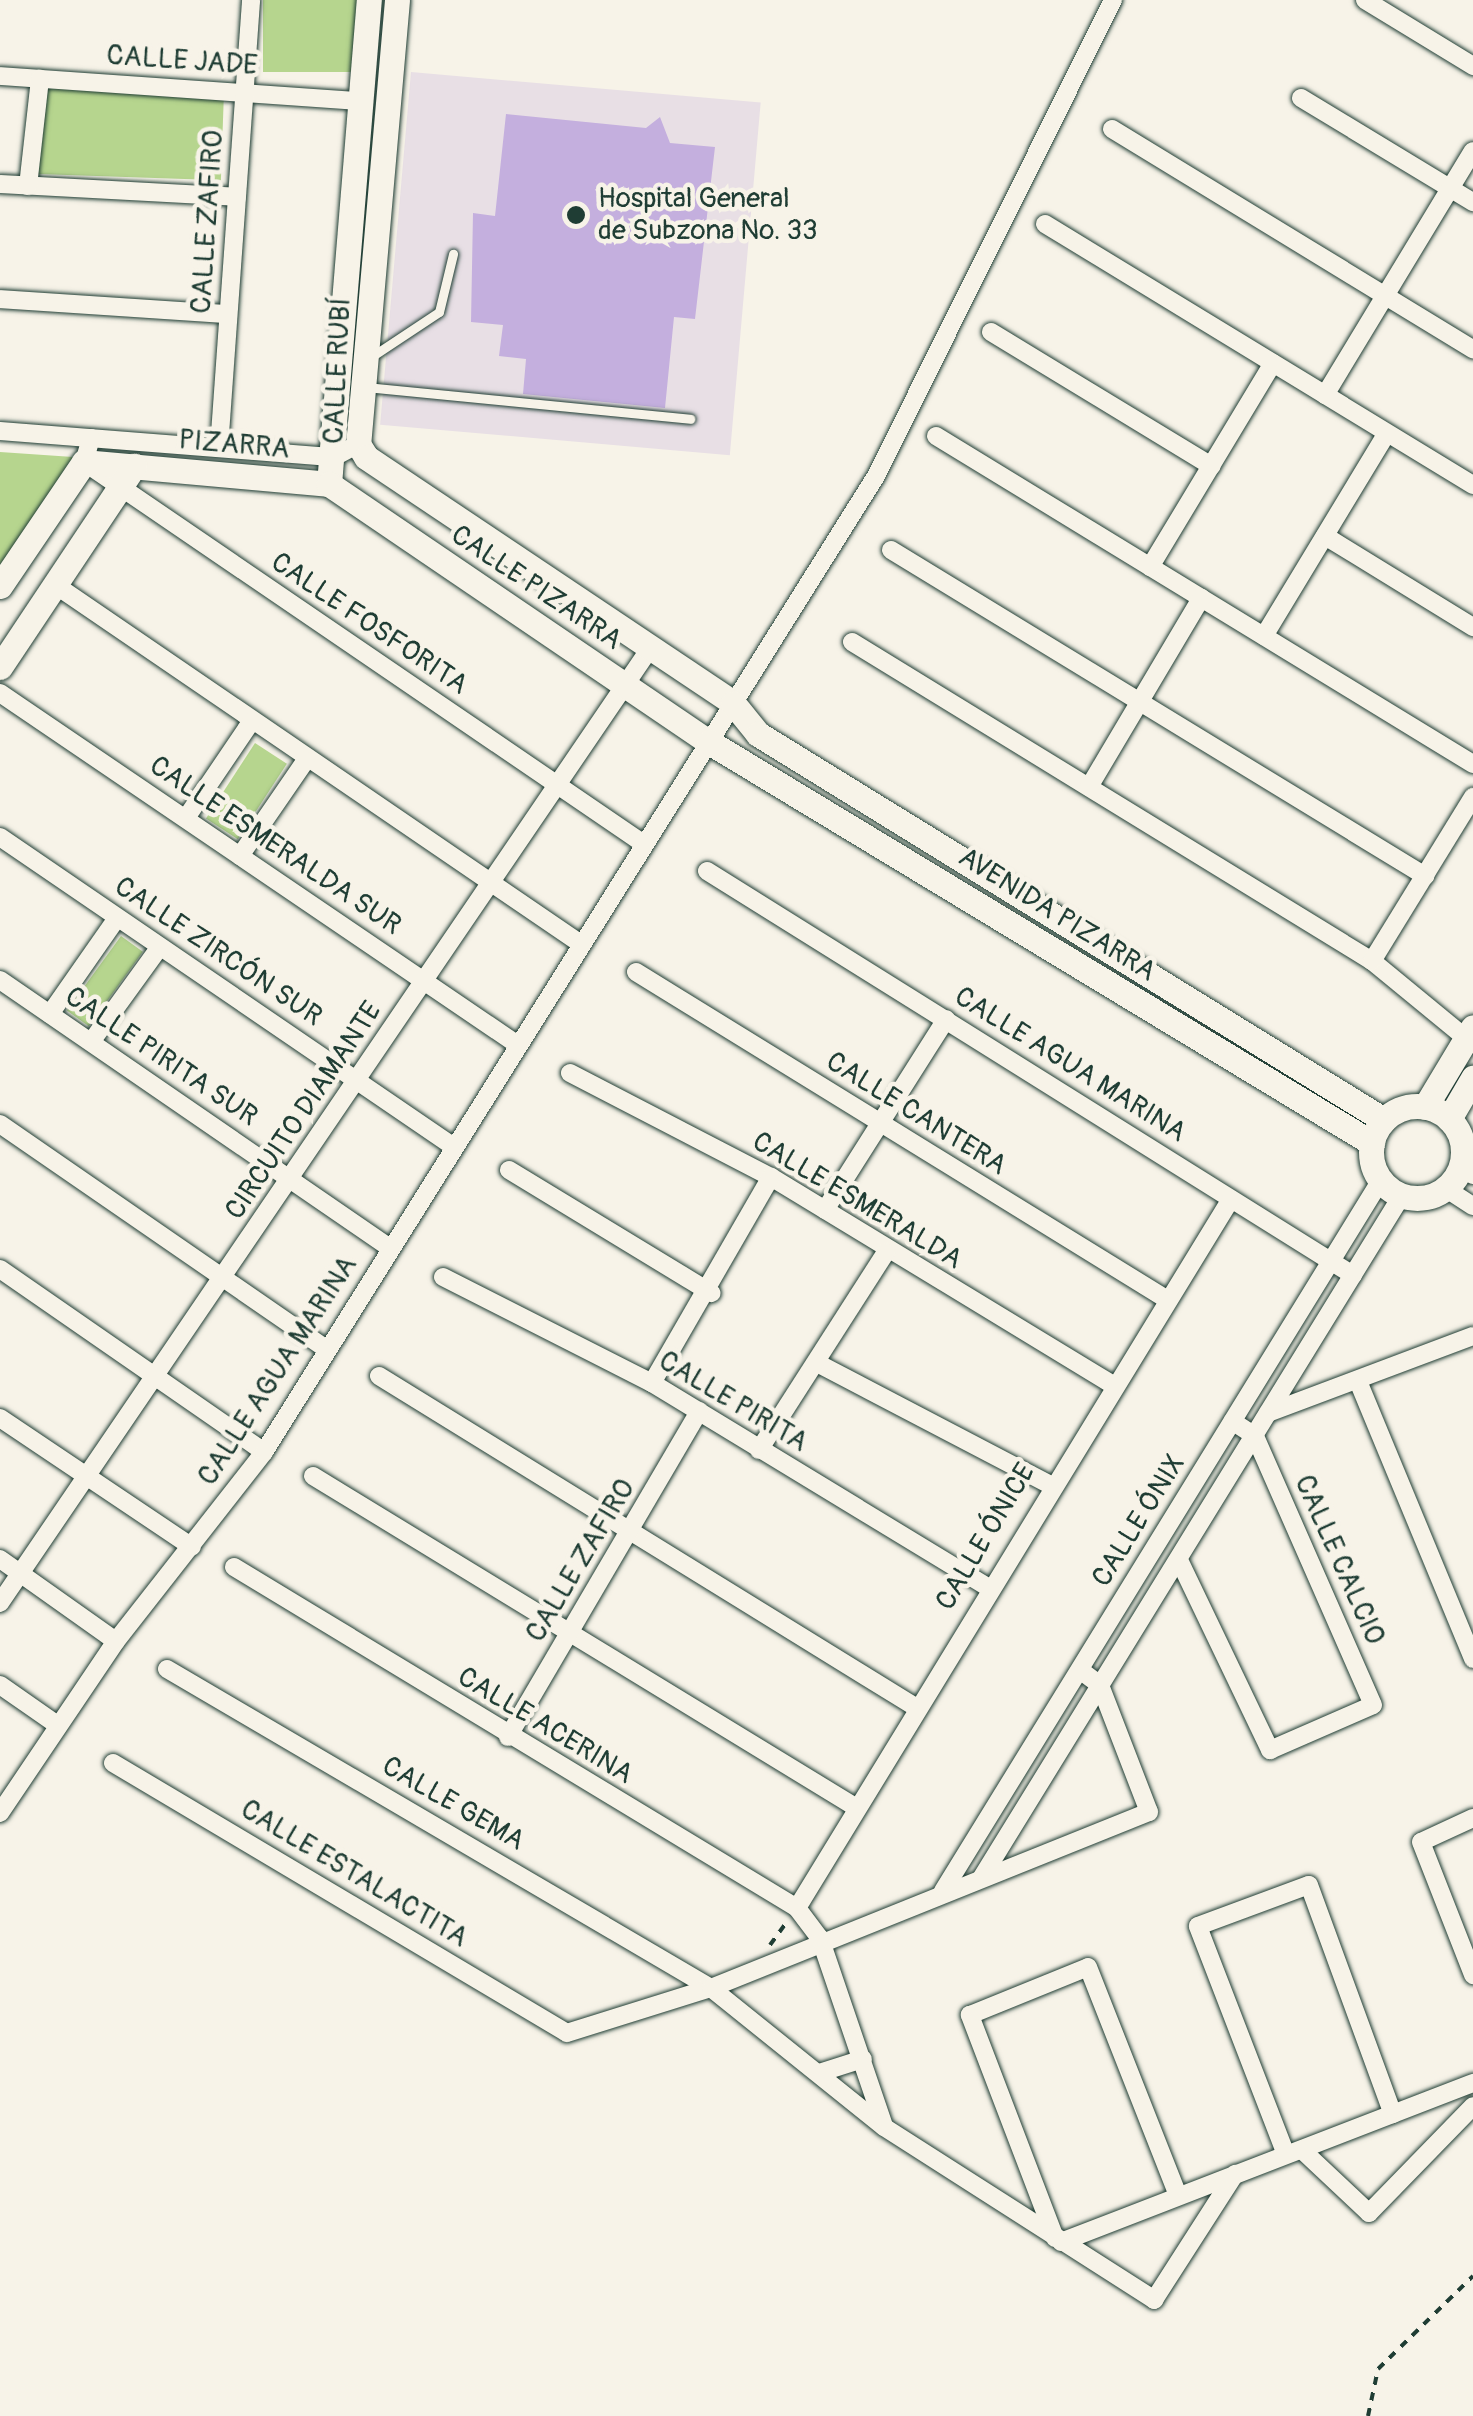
<!DOCTYPE html>
<meta charset="utf-8">
<style>
body{margin:0}
#map{position:relative;width:1473px;height:2416px;overflow:hidden;background:#f7f3e8;font-family:Pangolin,sans-serif}
div>[style]{position:absolute}
.built>*{inset:0;background:#e8dfe5;transform-origin:0 0}
.green>*{inset:0;background:#b6d58e;transform-origin:0 0}
.building>*{inset:0;background:#c4afde}
.path>*{height:4px;margin-top:-2px;transform-origin:0;background:repeating-linear-gradient(90deg,#1f3d34 0 8px,transparent 0 16px)}
.roads{filter:drop-shadow(0 0 2px #1f3d34) drop-shadow(0 0 2px #1f3d34)}
.lane>*{height:9px;margin:-4.5px;padding:0 4.5px;transform-origin:4.5px;border-radius:4.5px;background:#f7f3e8}
.street>*{height:18px;margin:-9px;padding:0 9px;transform-origin:9px;border-radius:9px;background:#f7f3e8}
.secondary>*{height:25px;margin:-12.5px;padding:0 12.5px;transform-origin:12.5px;border-radius:12.5px;background:#f7f3e8}
.secondary>.ring{margin:-12.5px;padding:0;box-sizing:content-box;background:none;border:25px solid #f7f3e8;border-radius:50%}
.dots>*{width:28px;height:28px;translate:-50% -50%;box-sizing:border-box;border:5px solid #f7f3e8;border-radius:50%}
span{translate:-50% -50%;white-space:nowrap;text-align:center;line-height:1.15;-webkit-text-stroke:9px #f7f3e8;paint-order:stroke}
.street-label{font-size:28px;color:#1f3d34}
.poi-label{font-size:28px;color:#1f3d34}
.left{translate:0 -50%;text-align:left}
</style>
<div id="map">
<div class="built">
<div style="left:411px;top:72px;width:351px;height:354px;rotate:5deg"></div>
</div>
<div class="green">
<div style="left:263px;top:0;width:99px;height:72px"></div>
<div style="left:41px;top:88px;width:183px;height:86px;rotate:2deg"></div>
<div style="clip-path:polygon(0 452px,73px 457px,0 572px)"></div>
<div style="left:255px;top:743px;width:38px;height:90px;rotate:33deg"></div>
<div style="left:121px;top:936px;width:27px;height:92px;rotate:36deg"></div>
</div>
<div class="building">
<div style="clip-path:polygon(506px 114px,646px 128px,660px 117px,670px 143px,715px 147px,695px 319px,674px 317px,665px 408px,523px 394px,526px 359px,499px 356px,503px 325px,471px 322px,473px 213px,495px 216px)"></div>
</div>
<div class="path">
<div style="left:770px;top:1945px;width:26px;rotate:-54deg"></div>
<div style="left:1368px;top:2416px;width:48px;rotate:-78deg"></div>
<div style="left:1378px;top:2369px;width:133px;rotate:-44.4deg"></div>
</div>
<div class="roads">
<div class="lane">
<div style="left:368px;top:359px;width:85px;rotate:-33.5deg"></div>
<div style="left:439px;top:312px;width:60px;rotate:-76.4deg"></div>
<div style="left:365px;top:387px;width:327px;rotate:5.6deg"></div>
</div>
<div class="street">
<div style="left:1365px;top:0;width:127px;rotate:31.4deg"></div>
<div style="left:0;top:76px;width:362px;rotate:4deg"></div>
<div style="left:1301px;top:98px;width:201px;rotate:31.2deg"></div>
<div style="left:1112px;top:129px;width:423px;rotate:31.4deg"></div>
<div style="left:0;top:184px;width:237px;rotate:3.1deg"></div>
<div style="left:28px;top:186px;width:108px;rotate:-83.6deg"></div>
<div style="left:1045px;top:224px;width:501px;rotate:31.38deg"></div>
<div style="left:0;top:299px;width:228px;rotate:3.8deg"></div>
<div style="left:991px;top:332px;width:258px;rotate:31.3deg"></div>
<div style="left:1325px;top:395px;width:285px;rotate:-58.8deg"></div>
<div style="left:0;top:431px;width:335px;rotate:4.5deg"></div>
<div style="left:334px;top:457px;width:27px;rotate:-28deg"></div>
<div style="left:936px;top:436px;width:629px;rotate:31.42deg"></div>
<div style="left:91px;top:438px;width:25px;rotate:106deg"></div>
<div style="left:84px;top:462px;width:678px;rotate:34.3deg"></div>
<div style="left:219px;top:448px;width:449px;rotate:-85.9deg"></div>
<div style="left:1325px;top:536px;width:174px;rotate:31.6deg"></div>
<div style="left:891px;top:550px;width:626px;rotate:31.4deg"></div>
<div style="left:1150px;top:567px;width:238px;rotate:-58.9deg"></div>
<div style="left:54px;top:584px;width:638px;rotate:34.34deg"></div>
<div style="left:1264px;top:636px;width:237px;rotate:-58.8deg"></div>
<div style="left:852px;top:642px;width:610px;rotate:31.53deg"></div>
<div style="left:1372px;top:961px;width:131px;rotate:39.4deg"></div>
<div style="left:0;top:693px;width:626px;rotate:34.2deg"></div>
<div style="left:1089px;top:787px;width:220px;rotate:-59.3deg"></div>
<div style="left:186px;top:818px;width:116px;rotate:-55.9deg"></div>
<div style="left:0;top:837px;width:550px;rotate:34.33deg"></div>
<div style="left:240px;top:856px;width:116px;rotate:-55.5deg"></div>
<div style="left:707px;top:871px;width:762px;rotate:32.02deg"></div>
<div style="left:1372px;top:961px;width:193px;rotate:-58.4deg"></div>
<div style="left:636px;top:972px;width:625px;rotate:31.66deg"></div>
<div style="left:0;top:980px;width:473px;rotate:34.5deg"></div>
<div style="left:50px;top:1014px;width:117px;rotate:-55.1deg"></div>
<div style="left:91px;top:1042px;width:116px;rotate:-54.1deg"></div>
<div style="left:570px;top:1073px;width:226px;rotate:27.4deg"></div>
<div style="left:771px;top:1177px;width:398px;rotate:31.3deg"></div>
<div style="left:0;top:1124px;width:397px;rotate:34.6deg"></div>
<div style="left:1460px;top:1167px;width:15px;rotate:32deg"></div>
<div style="left:509px;top:1170px;width:237px;rotate:31.3deg"></div>
<div style="left:1445px;top:1188px;width:33px;rotate:33deg"></div>
<div style="left:825px;top:1210px;width:226px;rotate:-57.6deg"></div>
<div style="left:0;top:1269px;width:321px;rotate:34.7deg"></div>
<div style="left:443px;top:1277px;width:234px;rotate:26.9deg"></div>
<div style="left:652px;top:1383px;width:391px;rotate:31.3deg"></div>
<div style="left:819px;top:1364px;width:259px;rotate:27.6deg"></div>
<div style="left:379px;top:1376px;width:632px;rotate:31.68deg"></div>
<div style="left:1358px;top:1381px;width:301px;rotate:67.5deg"></div>
<div style="left:652px;top:1383px;width:238px;rotate:-60deg"></div>
<div style="left:1268px;top:1413px;width:219px;rotate:-20.6deg"></div>
<div style="left:0;top:1418px;width:231px;rotate:33.9deg"></div>
<div style="left:759px;top:1450px;width:235px;rotate:-57.3deg"></div>
<div style="left:313px;top:1476px;width:637px;rotate:31.4deg"></div>
<div style="left:0;top:1559px;width:142px;rotate:35.3deg"></div>
<div style="left:1179px;top:1560px;width:211px;rotate:64.4deg"></div>
<div style="left:1270px;top:1750px;width:112px;rotate:-23.6deg"></div>
<div style="left:1373px;top:1705px;width:294px;rotate:-113.7deg"></div>
<div style="left:1255px;top:1436px;width:27px;rotate:-147deg"></div>
<div style="left:234px;top:1567px;width:658px;rotate:31.2deg"></div>
<div style="left:797px;top:1908px;width:38px;rotate:53deg"></div>
<div style="left:820px;top:1938px;width:199px;rotate:71.2deg"></div>
<div style="left:0;top:1603px;width:1157px;rotate:-55.75deg"></div>
<div style="left:167px;top:1669px;width:631px;rotate:30.39deg"></div>
<div style="left:711px;top:1988px;width:222px;rotate:38.8deg"></div>
<div style="left:884px;top:2127px;width:321px;rotate:32.6deg"></div>
<div style="left:1154px;top:2300px;width:150px;rotate:-57.3deg"></div>
<div style="left:0;top:1685px;width:68px;rotate:34.9deg"></div>
<div style="left:508px;top:1737px;width:378px;rotate:-59.6deg"></div>
<div style="left:113px;top:1763px;width:528px;rotate:30.74deg"></div>
<div style="left:567px;top:2033px;width:151px;rotate:-17.4deg"></div>
<div style="left:711px;top:1988px;width:472px;rotate:-21.9deg"></div>
<div style="left:1149px;top:1812px;width:136px;rotate:-111.1deg"></div>
<div style="left:1100px;top:1685px;width:25px;rotate:-143deg"></div>
<div style="left:0;top:1813px;width:207px;rotate:-56deg"></div>
<div style="left:116px;top:1641px;width:240px;rotate:-51.9deg"></div>
<div style="left:264px;top:1452px;width:1152px;rotate:-57.91deg"></div>
<div style="left:876px;top:476px;width:532px;rotate:-63.53deg"></div>
<div style="left:1473px;top:1818px;width:57px;rotate:155.2deg"></div>
<div style="left:1421px;top:1842px;width:143px;rotate:68.6deg"></div>
<div style="left:982px;top:1877px;width:801px;rotate:-58.37deg"></div>
<div style="left:943px;top:1891px;width:835px;rotate:-58.37deg"></div>
<div style="left:797px;top:1908px;width:831px;rotate:-58.53deg"></div>
<div style="left:819px;top:2073px;width:46px;rotate:-17.7deg"></div>
<div style="left:1302px;top:2150px;width:92px;rotate:43.2deg"></div>
<div style="left:1369px;top:2213px;width:149px;rotate:-45.8deg"></div>
<div style="left:1285px;top:2152px;width:242px;rotate:-111.1deg"></div>
<div style="left:1198px;top:1926px;width:118px;rotate:-20.3deg"></div>
<div style="left:1309px;top:1885px;width:244px;rotate:69.9deg"></div>
<div style="left:1055px;top:2238px;width:239px;rotate:-110.9deg"></div>
<div style="left:970px;top:2015px;width:127px;rotate:-22.1deg"></div>
<div style="left:1088px;top:1967px;width:246px;rotate:68.5deg"></div>
<div style="left:1061px;top:2242px;width:442px;rotate:-21.1deg"></div>
</div>
<div class="secondary">
<div style="left:397px;top:0;width:446px;rotate:95deg"></div>
<div style="left:358px;top:444px;width:15px;rotate:58deg"></div>
<div style="left:366px;top:457px;width:442px;rotate:33.8deg"></div>
<div style="left:733px;top:703px;width:40px;rotate:51deg"></div>
<div style="left:758px;top:734px;width:735px;rotate:31.66deg"></div>
<div style="left:329px;top:484px;width:486px;rotate:-85.3deg"></div>
<div style="left:0;top:586px;width:150px;rotate:-55.9deg"></div>
<div style="left:84px;top:462px;width:246px;rotate:5.1deg"></div>
<div style="left:329px;top:484px;width:459px;rotate:34.2deg"></div>
<div style="left:709px;top:742px;width:775px;rotate:31.17deg"></div>
<div style="left:0;top:667px;width:242px;rotate:-56.3deg"></div>
<div class="ring" style="left:1371px;top:1106px;width:67px;height:67px"></div>
<div style="left:1425px;top:1107px;width:93px;rotate:-59deg"></div>
<div style="left:1449px;top:1119px;width:48px;rotate:-59.7deg"></div>
</div>
</div>
<div class="dots">
<div style="left:576px;top:215px;background:#1f3d34"></div>
</div>
<div class="street-label">
<span style="left:182px;top:61px;rotate:4deg">CALLE JADE</span>
<span style="left:208px;top:222px;rotate:-86deg">CALLE ZAFIRO</span>
<span style="left:338px;top:371px;rotate:-87deg">CALLE RUBÍ</span>
<span style="left:234px;top:445px;rotate:5deg">PIZARRA</span>
<span style="left:536px;top:588px;rotate:34deg">CALLE PIZARRA</span>
<span style="left:369px;top:624px;rotate:34deg">CALLE FOSFORITA</span>
<span style="left:275px;top:846px;rotate:34deg">CALLE ESMERALDA SUR</span>
<span style="left:1057px;top:915px;rotate:32deg">AVENIDA PIZARRA</span>
<span style="left:218px;top:952px;rotate:34deg">CALLE ZIRCÓN SUR</span>
<span style="left:161px;top:1057px;rotate:34deg">CALLE PIRITA SUR</span>
<span style="left:1070px;top:1065px;rotate:32deg">CALLE AGUA MARINA</span>
<span style="left:304px;top:1111px;rotate:-56deg">CIRCUITO DIAMANTE</span>
<span style="left:916px;top:1114px;rotate:32deg">CALLE CANTERA</span>
<span style="left:857px;top:1201px;rotate:31deg">CALLE ESMERALDA</span>
<span style="left:278px;top:1371px;rotate:-57deg">CALLE AGUA MARINA</span>
<span style="left:733px;top:1402px;rotate:31deg">CALLE PIRITA</span>
<span style="left:1139px;top:1521px;rotate:-58deg">CALLE ÓNIX</span>
<span style="left:986px;top:1537px;rotate:-59deg">CALLE ÓNICE</span>
<span style="left:1339px;top:1560px;rotate:66deg">CALLE CALCIO</span>
<span style="left:581px;top:1561px;rotate:-59deg">CALLE ZAFIRO</span>
<span style="left:545px;top:1726px;rotate:31deg">CALLE ACERINA</span>
<span style="left:453px;top:1804px;rotate:30deg">CALLE GEMA</span>
<span style="left:354px;top:1874px;rotate:31deg">CALLE ESTALACTITA</span>
</div>
<div class="poi-label">
<span class="left" style="left:598px;top:215px">Hospital General<br>de Subzona No. 33</span>
</div>
</div>
